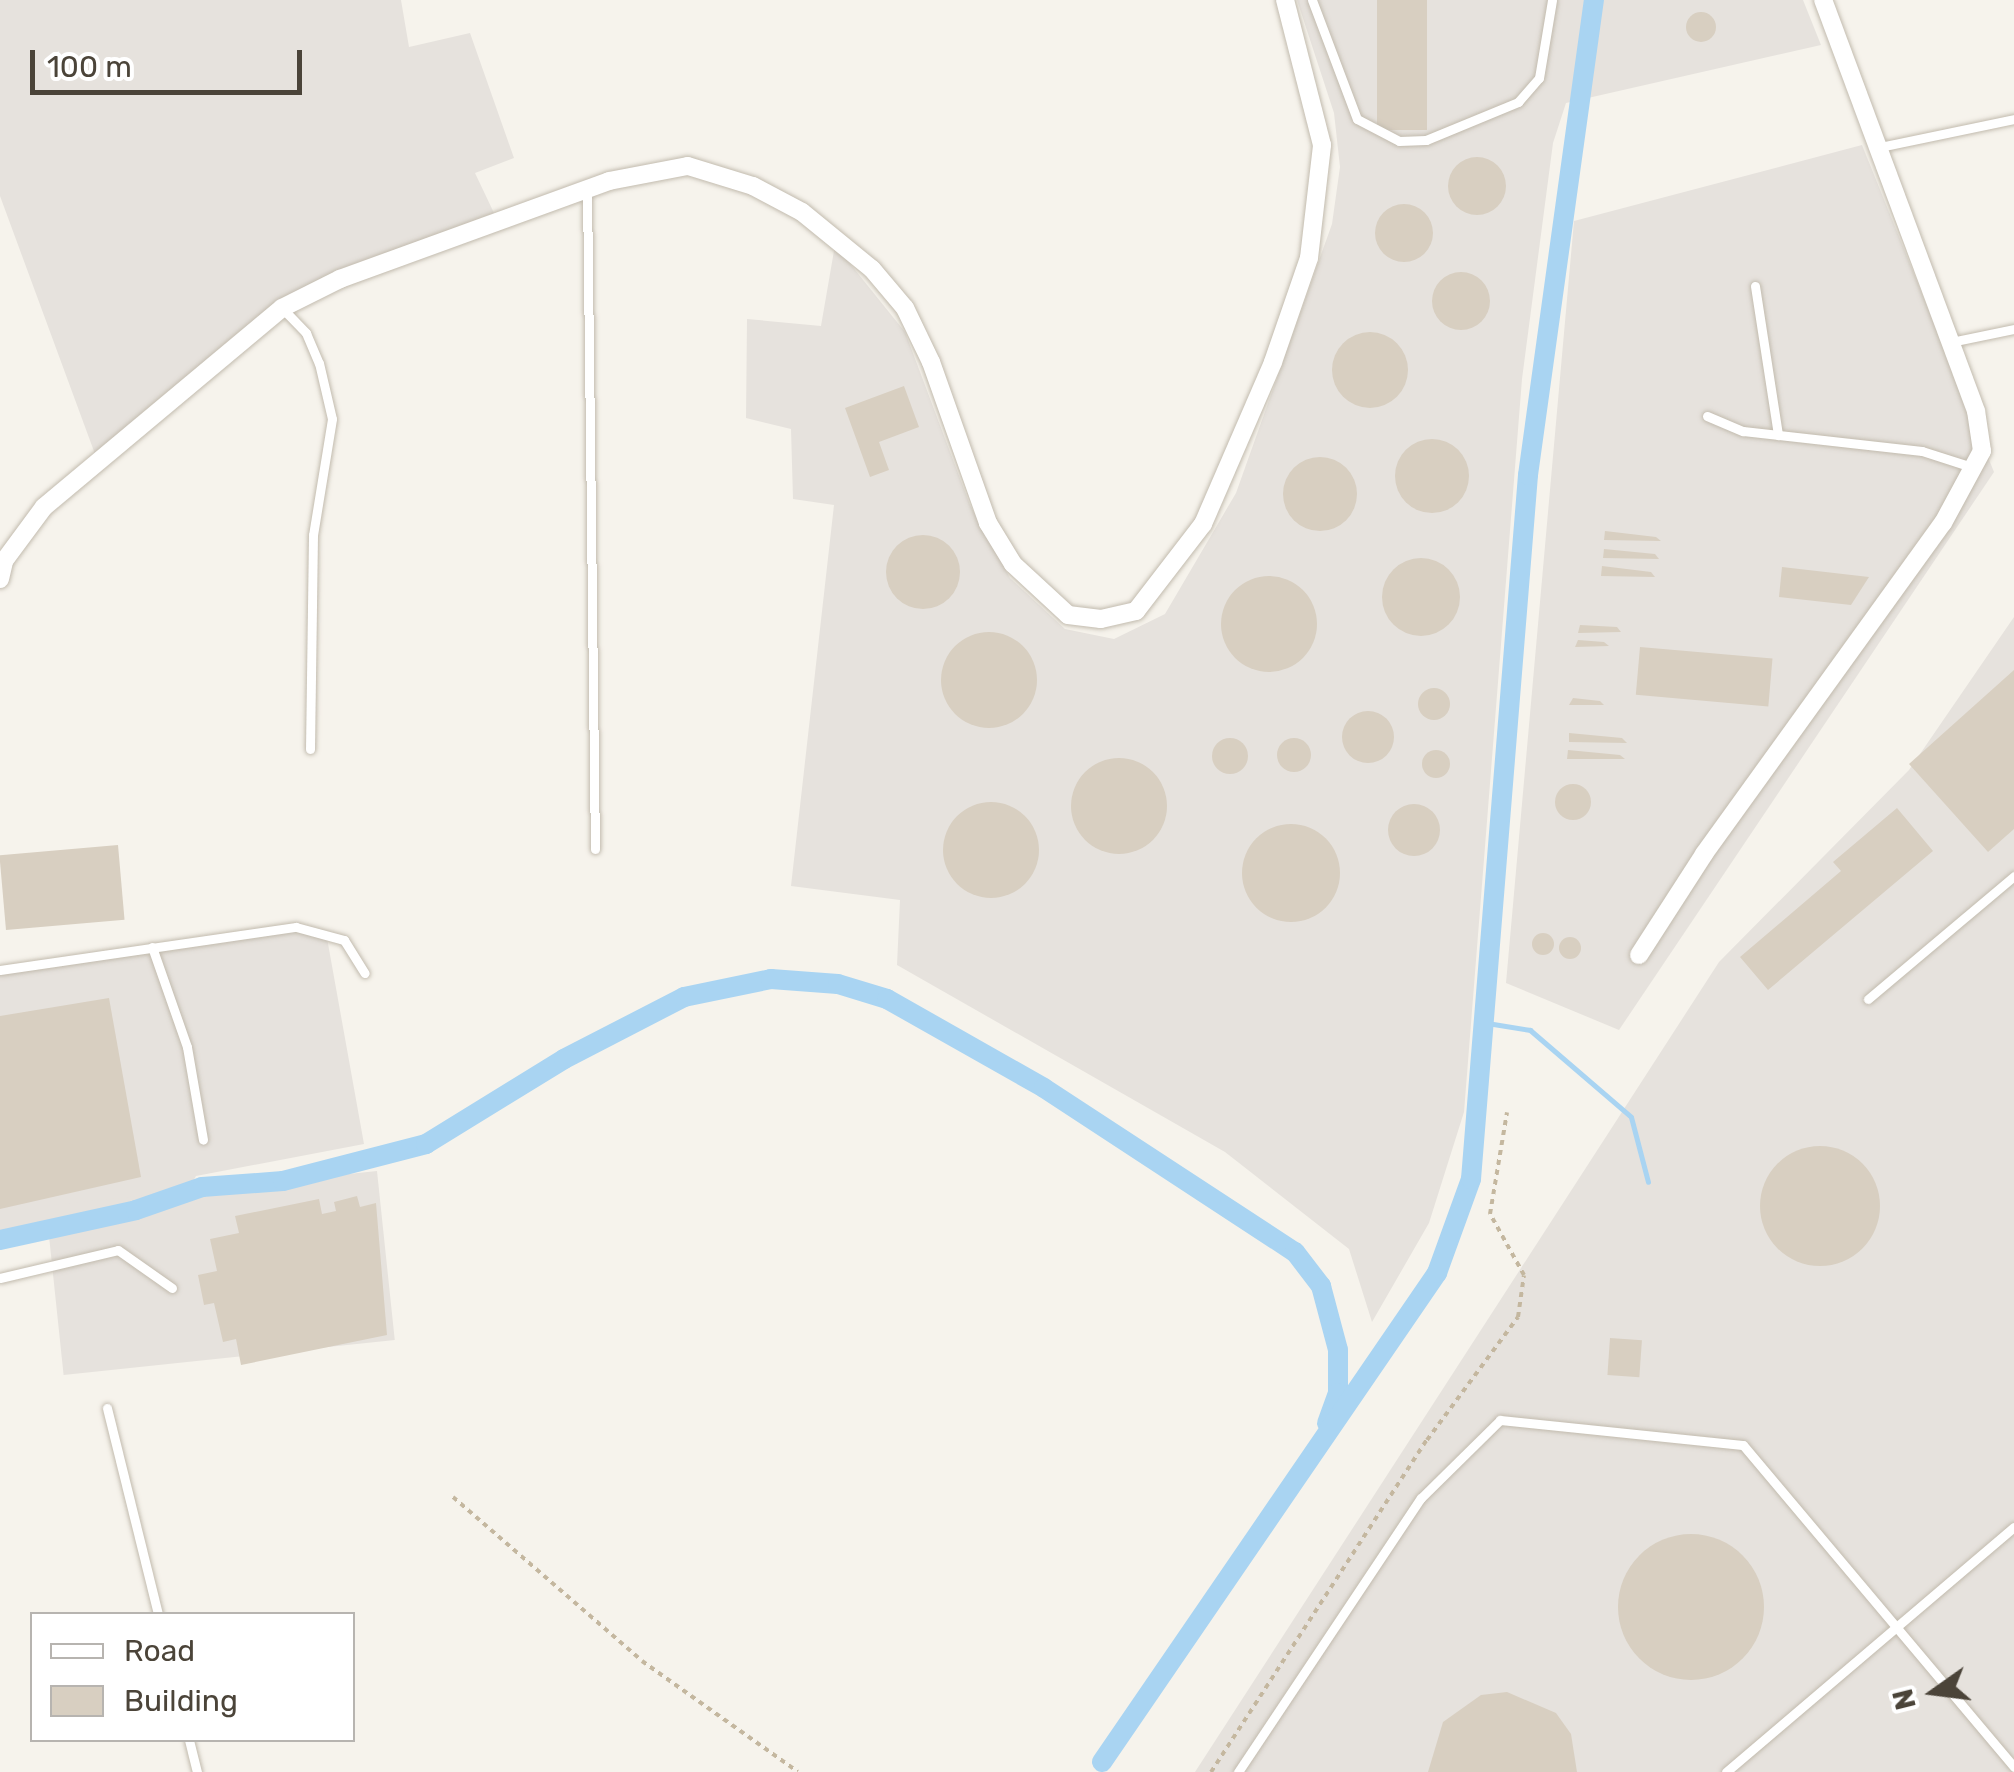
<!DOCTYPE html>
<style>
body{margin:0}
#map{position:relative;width:2014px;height:1772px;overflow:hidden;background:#f6f3ec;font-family:Rubik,sans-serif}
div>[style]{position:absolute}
.industrial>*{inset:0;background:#e6e2dd;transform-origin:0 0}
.stream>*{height:5px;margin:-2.5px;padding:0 2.5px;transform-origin:2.5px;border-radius:2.5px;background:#a9d4f2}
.canal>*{height:20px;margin:-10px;padding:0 10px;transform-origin:10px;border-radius:10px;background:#a9d4f2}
.building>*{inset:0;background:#d8cfc1;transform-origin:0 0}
.round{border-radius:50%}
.path>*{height:4px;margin-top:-2px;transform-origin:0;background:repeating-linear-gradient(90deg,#c4b79f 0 5px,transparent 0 10px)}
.roads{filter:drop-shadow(0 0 2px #c2bbae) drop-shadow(0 0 2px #c2bbae)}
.service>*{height:9px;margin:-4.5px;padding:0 4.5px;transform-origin:4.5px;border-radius:4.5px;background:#fff}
.minor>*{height:18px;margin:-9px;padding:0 9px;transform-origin:9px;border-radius:9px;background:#fff}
span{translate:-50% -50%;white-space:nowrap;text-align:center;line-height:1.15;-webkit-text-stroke:8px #fff;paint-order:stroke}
.legend{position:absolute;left:30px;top:1612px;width:325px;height:130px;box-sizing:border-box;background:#fff;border:2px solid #b7b4b0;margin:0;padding:12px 18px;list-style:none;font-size:30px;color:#4b4439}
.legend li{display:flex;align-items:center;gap:20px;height:50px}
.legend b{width:50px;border:2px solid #b7b4b0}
.north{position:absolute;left:1884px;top:1642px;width:100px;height:100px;-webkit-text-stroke:8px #fff;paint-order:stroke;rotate:256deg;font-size:28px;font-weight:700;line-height:40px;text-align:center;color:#4b4439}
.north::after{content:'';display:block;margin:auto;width:35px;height:45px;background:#4b4439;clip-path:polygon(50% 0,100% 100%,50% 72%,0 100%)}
.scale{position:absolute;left:30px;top:50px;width:272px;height:45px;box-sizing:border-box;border:5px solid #4b4439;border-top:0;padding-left:12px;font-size:30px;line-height:35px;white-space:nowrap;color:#4b4439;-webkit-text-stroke:8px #fff;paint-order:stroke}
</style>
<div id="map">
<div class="industrial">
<div style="clip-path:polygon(0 0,401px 0,409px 47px,470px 33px,514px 158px,475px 173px,494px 213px,327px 276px,95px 454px,0 196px)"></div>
<div style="clip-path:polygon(1297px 0,1803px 0,1821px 45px,1566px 103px,1553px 143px,1522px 379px,1464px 1112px,1429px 1223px,1372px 1322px,1349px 1249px,1225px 1152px,897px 965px,900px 900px,791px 886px,834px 505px,793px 499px,791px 429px,746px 418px,747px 319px,821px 326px,835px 245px,905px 332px,970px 505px,1010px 578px,1065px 629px,1114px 639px,1165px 614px,1236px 493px,1332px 224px,1340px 167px,1334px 113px)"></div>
<div style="clip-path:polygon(1862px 145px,1994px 472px,1619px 1030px,1506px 983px,1574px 221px)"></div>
<div style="clip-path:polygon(2014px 617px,2014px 1772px,1195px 1772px,1719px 962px,1909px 770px)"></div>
<div style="clip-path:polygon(292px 930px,327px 938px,364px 1144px,196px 1176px,188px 1190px,138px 1205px,0 1235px,0 974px)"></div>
<div style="left:377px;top:1171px;width:170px;height:333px;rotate:84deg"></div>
</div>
<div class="stream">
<div style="left:1487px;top:1023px;width:44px;rotate:9.2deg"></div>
<div style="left:1530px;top:1030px;width:133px;rotate:40.7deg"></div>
<div style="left:1631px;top:1117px;width:67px;rotate:75.3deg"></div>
</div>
<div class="canal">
<div style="left:0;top:1240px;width:139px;rotate:-12.4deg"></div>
<div style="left:136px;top:1210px;width:70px;rotate:-19.2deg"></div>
<div style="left:202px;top:1187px;width:81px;rotate:-4.2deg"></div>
<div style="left:283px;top:1181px;width:148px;rotate:-14.5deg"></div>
<div style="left:426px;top:1144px;width:162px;rotate:-31.6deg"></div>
<div style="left:564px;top:1059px;width:135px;rotate:-27.3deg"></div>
<div style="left:684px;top:997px;width:89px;rotate:-11.7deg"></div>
<div style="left:771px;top:979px;width:67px;rotate:4.3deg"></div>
<div style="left:838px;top:984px;width:51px;rotate:17deg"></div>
<div style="left:887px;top:999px;width:180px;rotate:29.5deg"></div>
<div style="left:1044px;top:1088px;width:300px;rotate:33.2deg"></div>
<div style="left:1295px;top:1252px;width:43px;rotate:52.6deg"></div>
<div style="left:1321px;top:1286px;width:66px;rotate:75.1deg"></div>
<div style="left:1338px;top:1350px;width:43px;rotate:90deg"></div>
<div style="left:1338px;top:1393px;width:32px;rotate:110deg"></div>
<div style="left:1102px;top:1762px;width:593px;rotate:-55.59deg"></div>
<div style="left:1437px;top:1273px;width:100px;rotate:-70.1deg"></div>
<div style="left:1471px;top:1179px;width:706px;rotate:-85.37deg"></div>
<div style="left:1528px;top:475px;width:480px;rotate:-82.1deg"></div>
</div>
<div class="building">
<div style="left:1377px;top:0;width:50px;height:130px"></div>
<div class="round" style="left:1686px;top:12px;width:30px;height:30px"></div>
<div class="round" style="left:1448px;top:157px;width:58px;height:58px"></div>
<div class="round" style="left:1375px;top:204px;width:58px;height:58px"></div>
<div class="round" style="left:1432px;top:272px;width:58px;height:58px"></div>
<div class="round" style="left:1332px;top:332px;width:76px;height:76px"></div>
<div style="clip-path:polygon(904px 386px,919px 427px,879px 442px,889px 470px,870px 477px,845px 408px)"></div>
<div class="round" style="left:1395px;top:439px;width:74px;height:74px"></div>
<div class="round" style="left:1283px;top:457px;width:74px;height:74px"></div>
<div style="clip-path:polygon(1605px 531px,1656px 537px,1661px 541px,1604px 540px)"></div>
<div class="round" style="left:886px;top:535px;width:74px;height:74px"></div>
<div style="clip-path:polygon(1604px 549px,1655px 554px,1659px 559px,1603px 558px)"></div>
<div class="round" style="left:1382px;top:558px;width:78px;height:78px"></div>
<div style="clip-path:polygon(1602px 566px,1651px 572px,1655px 577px,1601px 576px)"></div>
<div style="clip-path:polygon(1782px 567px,1869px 577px,1851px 605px,1779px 597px)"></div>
<div class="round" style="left:1221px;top:576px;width:96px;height:96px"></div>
<div style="clip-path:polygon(1580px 625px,1617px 627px,1621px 632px,1578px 633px)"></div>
<div class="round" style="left:941px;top:632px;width:96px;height:96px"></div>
<div style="clip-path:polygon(1578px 640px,1604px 642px,1609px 646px,1575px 647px)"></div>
<div style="left:1640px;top:647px;width:133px;height:48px;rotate:5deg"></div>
<div style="clip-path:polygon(2014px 670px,2014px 829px,1988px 852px,1909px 764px)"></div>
<div class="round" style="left:1418px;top:688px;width:32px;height:32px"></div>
<div style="clip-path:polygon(1573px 698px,1600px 701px,1604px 705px,1569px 705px)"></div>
<div class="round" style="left:1342px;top:711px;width:52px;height:52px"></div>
<div style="clip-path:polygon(1569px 733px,1622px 738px,1627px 743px,1569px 742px)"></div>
<div class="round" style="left:1277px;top:738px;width:34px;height:34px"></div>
<div class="round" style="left:1212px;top:738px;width:36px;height:36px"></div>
<div style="clip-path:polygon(1568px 750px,1620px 755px,1625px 759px,1567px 759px)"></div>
<div class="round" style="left:1422px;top:750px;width:28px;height:28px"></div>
<div class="round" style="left:1071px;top:758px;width:96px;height:96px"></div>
<div class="round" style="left:1555px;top:784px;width:36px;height:36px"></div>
<div class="round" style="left:943px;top:802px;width:96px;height:96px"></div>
<div class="round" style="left:1388px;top:804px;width:52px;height:52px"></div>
<div style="clip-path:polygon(1897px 808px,1933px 851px,1768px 990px,1740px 957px,1841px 871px,1833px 862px)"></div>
<div class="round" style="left:1242px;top:824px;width:98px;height:98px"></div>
<div style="left:118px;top:845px;width:75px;height:119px;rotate:85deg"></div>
<div class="round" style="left:1532px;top:933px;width:22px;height:22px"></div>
<div class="round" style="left:1559px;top:937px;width:22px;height:22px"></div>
<div style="clip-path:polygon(109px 998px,141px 1177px,0 1209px,0 1016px)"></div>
<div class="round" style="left:1760px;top:1146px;width:120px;height:120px"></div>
<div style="clip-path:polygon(357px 1196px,360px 1207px,376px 1203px,387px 1335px,241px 1365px,236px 1339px,223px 1342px,214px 1303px,204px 1305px,198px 1275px,217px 1271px,210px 1239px,239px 1233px,235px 1216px,319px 1199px,322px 1214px,336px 1211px,334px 1202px)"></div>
<div style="left:1610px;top:1338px;width:32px;height:37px;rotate:4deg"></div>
<div class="round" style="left:1618px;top:1534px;width:146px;height:146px"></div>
<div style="clip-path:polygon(1507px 1692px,1556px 1713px,1571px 1734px,1577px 1772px,1428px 1772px,1443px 1722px,1481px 1695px)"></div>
</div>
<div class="path">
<div style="left:453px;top:1497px;width:250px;rotate:40.9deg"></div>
<div style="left:642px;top:1661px;width:191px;rotate:35.4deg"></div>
<div style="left:1211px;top:1772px;width:396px;rotate:-57deg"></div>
<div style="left:1427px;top:1440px;width:153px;rotate:-53.5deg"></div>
<div style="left:1518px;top:1317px;width:42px;rotate:-81.9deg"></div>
<div style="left:1524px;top:1275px;width:70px;rotate:-119.1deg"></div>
<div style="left:1490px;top:1214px;width:103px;rotate:-80.5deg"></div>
</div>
<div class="roads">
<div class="service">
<div style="left:1312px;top:0;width:127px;rotate:69.3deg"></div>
<div style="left:1357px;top:119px;width:47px;rotate:27.6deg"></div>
<div style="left:1399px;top:141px;width:27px;rotate:-2deg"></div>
<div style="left:1426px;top:140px;width:100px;rotate:-22.4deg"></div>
<div style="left:1518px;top:102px;width:32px;rotate:-49deg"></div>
<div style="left:1539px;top:78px;width:79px;rotate:-80.5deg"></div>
<div style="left:1880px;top:147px;width:137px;rotate:-11.8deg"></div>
<div style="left:587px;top:189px;width:660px;rotate:89.31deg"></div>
<div style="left:1755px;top:286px;width:151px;rotate:81.2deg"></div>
<div style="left:282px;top:308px;width:35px;rotate:46deg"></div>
<div style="left:306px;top:333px;width:33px;rotate:67deg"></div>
<div style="left:319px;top:363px;width:57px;rotate:76.9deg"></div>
<div style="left:332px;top:419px;width:118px;rotate:99.3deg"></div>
<div style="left:313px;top:535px;width:214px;rotate:90.8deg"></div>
<div style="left:1951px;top:342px;width:64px;rotate:-11.7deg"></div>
<div style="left:1707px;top:416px;width:39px;rotate:23deg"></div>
<div style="left:1743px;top:431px;width:180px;rotate:6.4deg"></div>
<div style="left:1922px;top:451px;width:56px;rotate:17.8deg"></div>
<div style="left:152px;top:947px;width:106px;rotate:70.7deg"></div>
<div style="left:187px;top:1047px;width:94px;rotate:80.2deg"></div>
<div style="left:0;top:970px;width:299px;rotate:-8.3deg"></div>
<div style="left:296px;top:927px;width:50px;rotate:15.2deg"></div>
<div style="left:344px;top:940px;width:39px;rotate:58deg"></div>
<div style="left:1868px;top:999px;width:191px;rotate:-40.1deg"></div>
<div style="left:0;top:1278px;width:121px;rotate:-13.3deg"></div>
<div style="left:118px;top:1250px;width:66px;rotate:35.1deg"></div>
<div style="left:107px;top:1408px;width:212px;rotate:76.1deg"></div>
<div style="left:189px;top:1740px;width:33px;rotate:76deg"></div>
<div style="left:1238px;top:1772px;width:329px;rotate:-56.3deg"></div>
<div style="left:1421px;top:1498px;width:111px;rotate:-44.6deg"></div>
<div style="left:1500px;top:1420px;width:244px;rotate:5.9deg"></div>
<div style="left:1743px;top:1445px;width:421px;rotate:49.9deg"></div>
<div style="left:1726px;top:1772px;width:378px;rotate:-40.4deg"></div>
</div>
<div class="minor">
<div style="left:0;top:579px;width:18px;rotate:-77deg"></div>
<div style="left:4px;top:561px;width:67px;rotate:-53.5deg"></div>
<div style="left:44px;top:507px;width:310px;rotate:-39.9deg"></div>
<div style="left:282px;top:308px;width:65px;rotate:-26.6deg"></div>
<div style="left:340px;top:279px;width:286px;rotate:-20deg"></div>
<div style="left:609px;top:181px;width:80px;rotate:-10.8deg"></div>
<div style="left:688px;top:166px;width:68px;rotate:17.1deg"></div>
<div style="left:753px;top:186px;width:55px;rotate:28deg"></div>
<div style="left:802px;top:212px;width:90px;rotate:39.2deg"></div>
<div style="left:872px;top:269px;width:51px;rotate:49.8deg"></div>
<div style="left:905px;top:308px;width:60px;rotate:64.3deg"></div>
<div style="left:931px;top:362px;width:171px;rotate:70.5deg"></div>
<div style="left:988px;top:523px;width:48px;rotate:58.6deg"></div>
<div style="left:1013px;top:564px;width:75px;rotate:42.8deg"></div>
<div style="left:1068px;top:615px;width:33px;rotate:7deg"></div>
<div style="left:1101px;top:619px;width:36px;rotate:-13deg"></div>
<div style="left:1136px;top:611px;width:110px;rotate:-52.4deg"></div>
<div style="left:1203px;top:524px;width:176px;rotate:-66.6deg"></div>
<div style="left:1273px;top:362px;width:110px;rotate:-70.9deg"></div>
<div style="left:1309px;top:258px;width:114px;rotate:-83.4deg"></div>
<div style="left:1322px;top:145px;width:150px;rotate:-104.3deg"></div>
<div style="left:1639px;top:955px;width:120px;rotate:-57.2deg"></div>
<div style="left:1704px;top:854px;width:408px;rotate:-54.2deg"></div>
<div style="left:1943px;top:523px;width:82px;rotate:-61.6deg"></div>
<div style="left:1982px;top:451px;width:40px;rotate:-98.5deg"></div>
<div style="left:1976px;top:411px;width:439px;rotate:-110.4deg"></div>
</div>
</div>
<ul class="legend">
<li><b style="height:12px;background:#fff"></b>Road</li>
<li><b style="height:28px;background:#d8cfc1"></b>Building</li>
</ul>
<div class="north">N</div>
<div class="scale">100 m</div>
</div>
